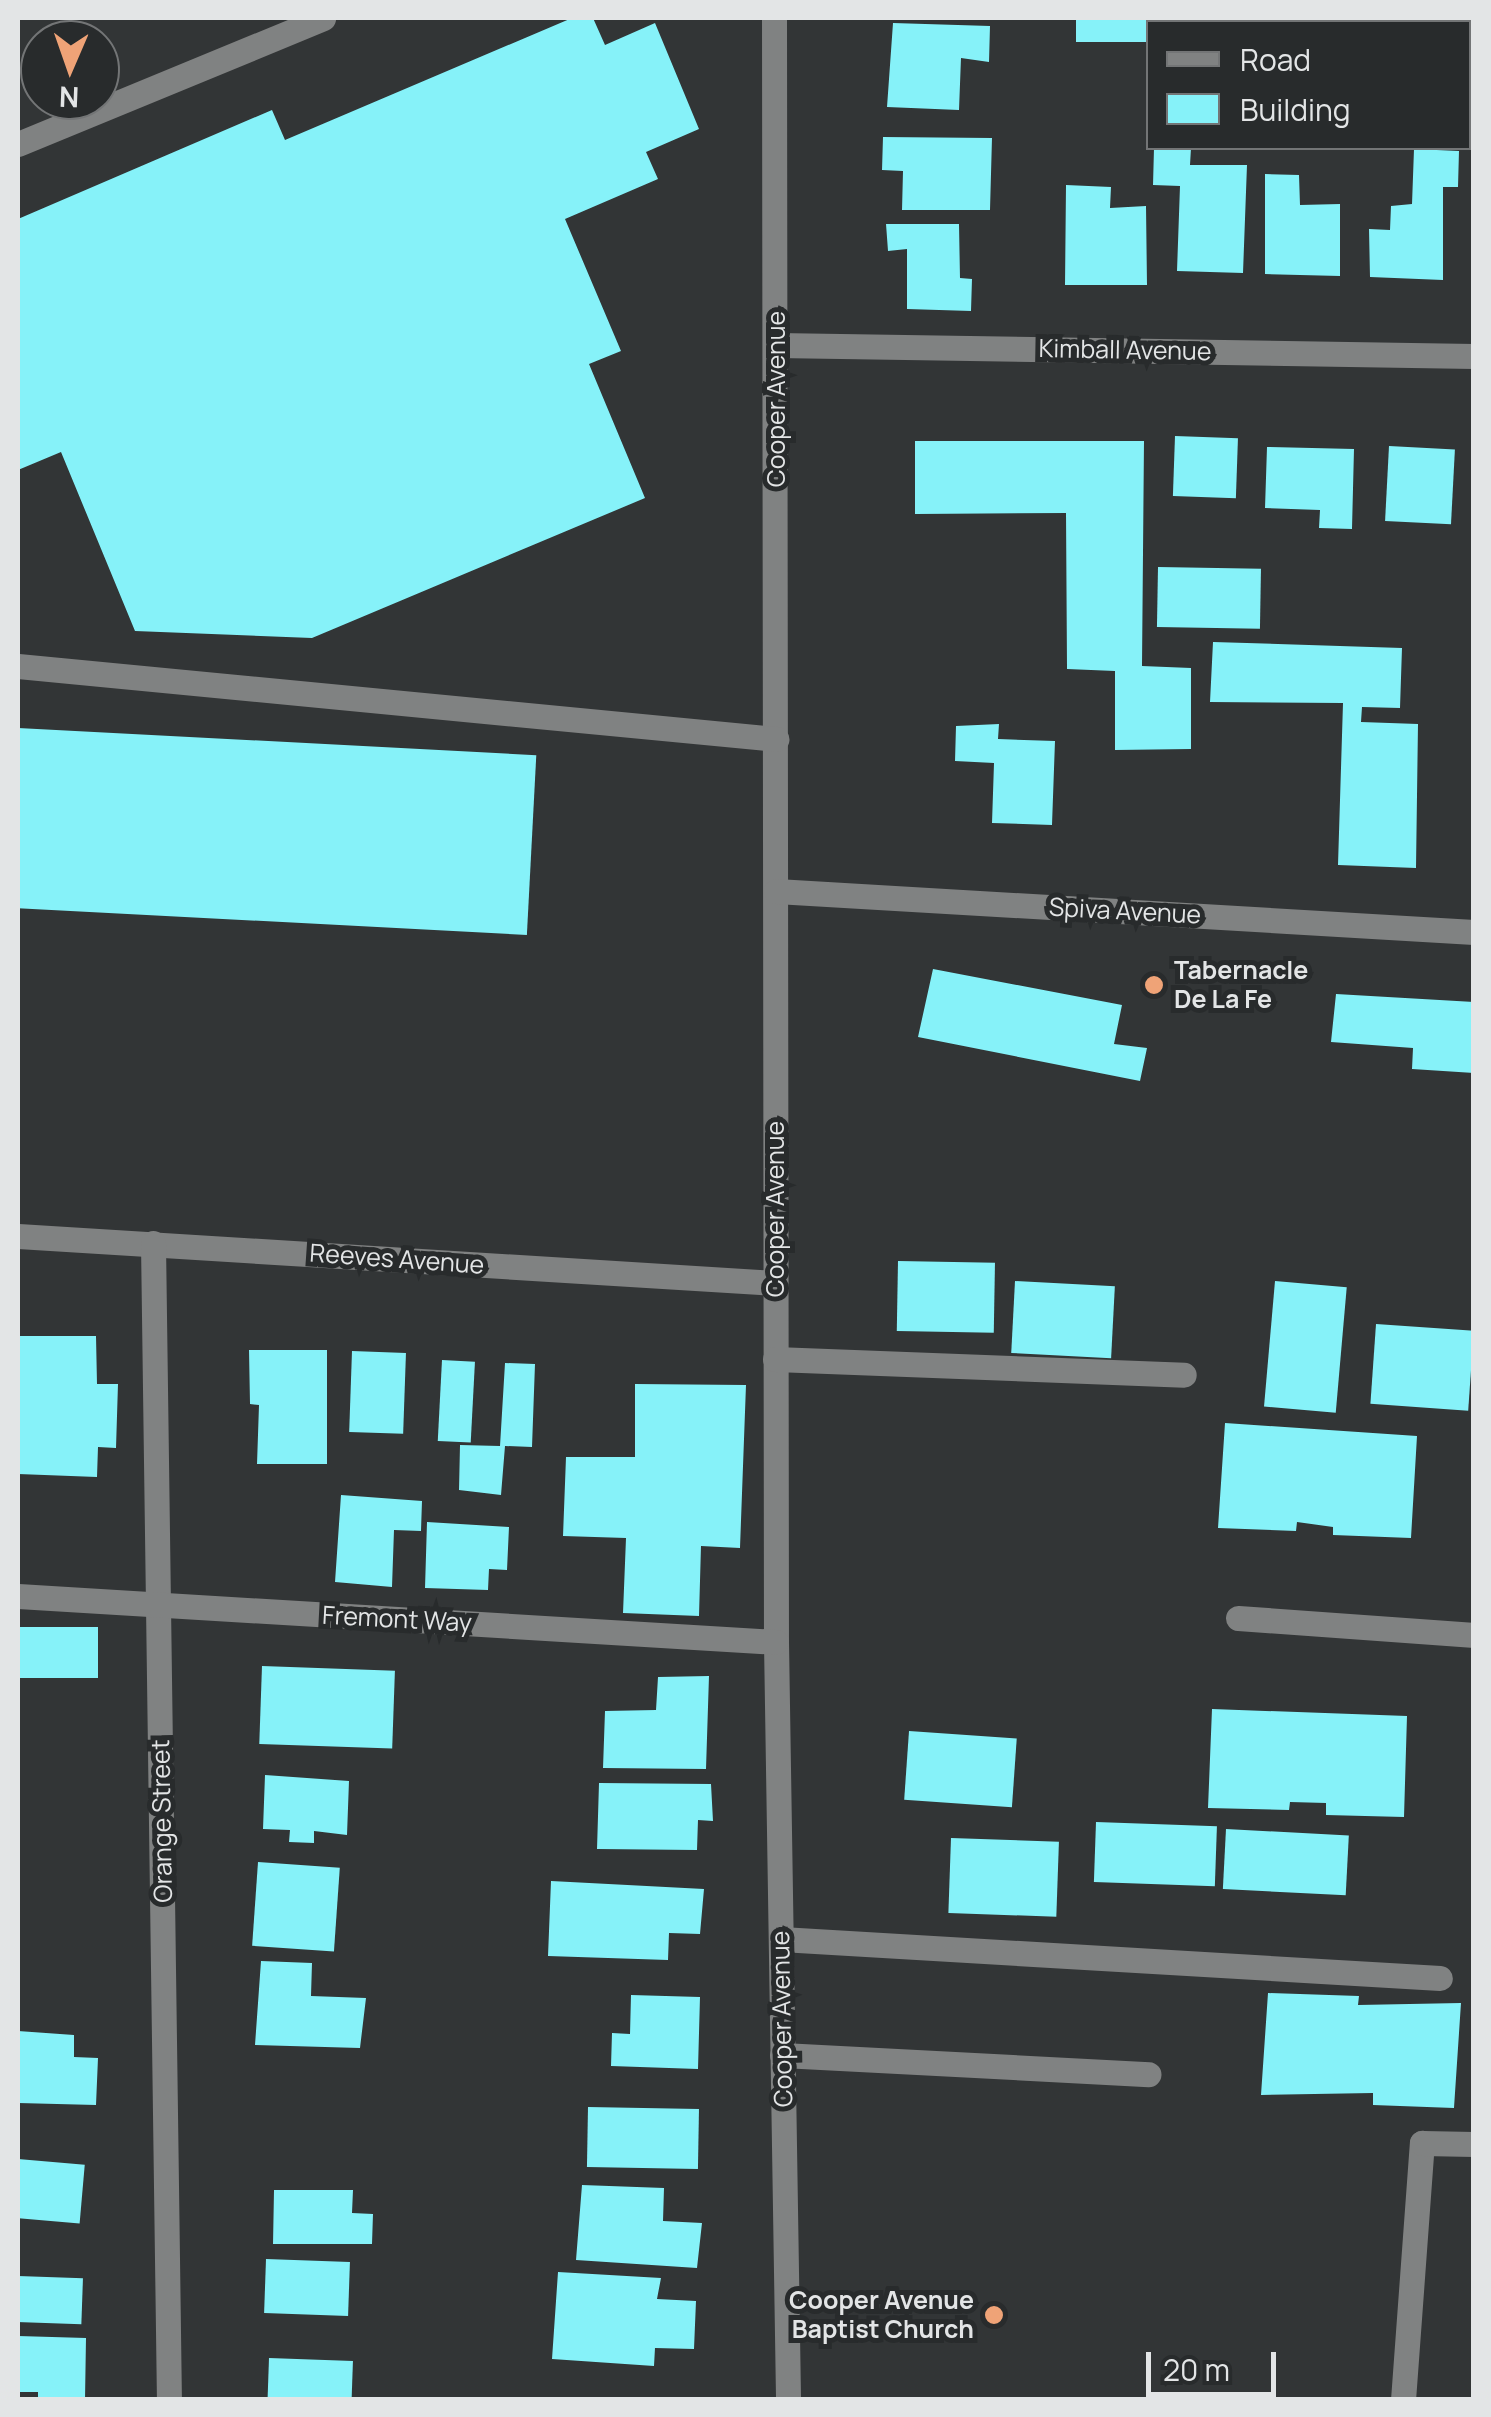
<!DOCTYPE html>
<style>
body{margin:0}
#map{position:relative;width:1491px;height:2417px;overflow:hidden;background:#323536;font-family:Manrope,sans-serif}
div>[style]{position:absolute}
.building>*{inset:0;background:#86f2f9;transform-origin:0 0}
.minor>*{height:25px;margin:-12.5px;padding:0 12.5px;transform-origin:12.5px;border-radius:12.5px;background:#808282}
.dots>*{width:28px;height:28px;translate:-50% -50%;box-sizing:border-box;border:5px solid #282b2c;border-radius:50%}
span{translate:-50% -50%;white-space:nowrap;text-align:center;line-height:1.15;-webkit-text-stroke:10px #282b2c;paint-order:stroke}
.street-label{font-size:25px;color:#e3e5e6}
.poi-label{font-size:25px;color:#e3e5e6;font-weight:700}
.left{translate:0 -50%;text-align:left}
.right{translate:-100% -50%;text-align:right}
.frame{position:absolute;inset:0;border:20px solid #e3e5e6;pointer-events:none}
.legend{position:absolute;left:1146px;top:20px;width:325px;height:130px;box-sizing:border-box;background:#282b2c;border:2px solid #737576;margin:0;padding:12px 18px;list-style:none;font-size:30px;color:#e3e5e6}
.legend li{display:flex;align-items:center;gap:20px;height:50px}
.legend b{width:50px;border:2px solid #737576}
.north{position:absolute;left:20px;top:20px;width:100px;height:100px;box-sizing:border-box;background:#282b2c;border:2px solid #737576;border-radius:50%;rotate:182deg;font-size:28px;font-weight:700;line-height:40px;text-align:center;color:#e3e5e6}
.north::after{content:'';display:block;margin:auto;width:35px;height:45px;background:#efa377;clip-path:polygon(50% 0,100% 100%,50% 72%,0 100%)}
.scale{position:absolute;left:1146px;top:2352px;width:130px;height:45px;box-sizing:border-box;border:5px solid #e3e5e6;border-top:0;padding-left:12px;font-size:30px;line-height:35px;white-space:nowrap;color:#e3e5e6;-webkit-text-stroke:8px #282b2c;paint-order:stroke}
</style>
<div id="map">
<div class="building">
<div style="clip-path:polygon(572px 18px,593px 18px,605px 45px,655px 23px,699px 129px,646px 152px,658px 179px,565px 219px,621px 351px,589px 364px,645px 498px,312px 638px,135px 631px,61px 452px,18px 470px,18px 219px,272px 110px,285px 140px)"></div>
<div style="left:1076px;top:18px;width:70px;height:24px"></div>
<div style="left:1194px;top:18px;width:55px;height:4px"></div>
<div style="clip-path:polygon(1277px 18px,1355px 18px,1276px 22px)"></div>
<div style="left:1407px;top:18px;width:36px;height:4px"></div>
<div style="clip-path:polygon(893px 23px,990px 26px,989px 62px,961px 58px,959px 110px,887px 107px)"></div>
<div style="clip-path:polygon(883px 137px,992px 138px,990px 210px,902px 210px,903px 171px,882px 170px)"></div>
<div style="clip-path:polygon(1154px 148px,1191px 148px,1190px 165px,1247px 165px,1243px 273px,1177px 271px,1180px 186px,1153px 185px)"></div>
<div style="clip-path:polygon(1414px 149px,1459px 151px,1458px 187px,1443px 187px,1443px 280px,1370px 277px,1369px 229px,1390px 230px,1391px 206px,1412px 204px)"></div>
<div style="clip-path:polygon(1265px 174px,1299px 175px,1300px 205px,1340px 204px,1340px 276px,1265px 274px)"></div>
<div style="clip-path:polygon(1066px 185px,1111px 187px,1110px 208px,1146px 206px,1147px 285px,1065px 285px)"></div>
<div style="clip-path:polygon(886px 224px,959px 224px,960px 278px,972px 279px,971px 311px,907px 309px,907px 249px,888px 251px)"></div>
<div style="left:1175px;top:436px;width:63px;height:60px;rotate:2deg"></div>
<div style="clip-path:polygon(915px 441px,1144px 441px,1142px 666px,1191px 668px,1191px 749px,1115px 750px,1115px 671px,1067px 669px,1066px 513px,915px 514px)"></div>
<div style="left:1389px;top:446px;width:66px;height:75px;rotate:3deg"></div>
<div style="clip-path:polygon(1267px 447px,1354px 449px,1352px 529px,1319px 528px,1320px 510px,1265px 508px)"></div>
<div style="left:1158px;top:567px;width:103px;height:60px;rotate:1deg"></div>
<div style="clip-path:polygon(1213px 642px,1402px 648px,1400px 708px,1362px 707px,1361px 722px,1418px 724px,1416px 868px,1338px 865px,1343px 703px,1210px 702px)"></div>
<div style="clip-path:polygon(999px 724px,998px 739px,1055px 741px,1052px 825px,992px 823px,994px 763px,955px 761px,956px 726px)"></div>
<div style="left:18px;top:728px;width:519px;height:180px;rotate:3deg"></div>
<div style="clip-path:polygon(933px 969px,1122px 1005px,1114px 1044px,1147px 1048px,1140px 1081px,918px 1037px)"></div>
<div style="clip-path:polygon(1336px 994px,1474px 1002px,1474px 1073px,1412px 1069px,1413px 1048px,1331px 1042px)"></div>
<div style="left:898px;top:1261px;width:97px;height:70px;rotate:1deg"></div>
<div style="left:1015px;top:1281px;width:100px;height:72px;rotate:3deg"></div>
<div style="left:1275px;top:1281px;width:72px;height:126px;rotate:5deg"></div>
<div style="left:1376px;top:1324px;width:98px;height:80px;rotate:4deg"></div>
<div style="clip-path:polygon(18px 1336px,96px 1336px,97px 1384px,118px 1384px,116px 1448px,98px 1447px,97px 1477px,18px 1474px)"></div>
<div style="clip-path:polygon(249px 1350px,327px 1350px,327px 1464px,257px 1464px,259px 1405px,250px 1404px)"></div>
<div style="left:352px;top:1351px;width:54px;height:81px;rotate:2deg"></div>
<div style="left:442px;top:1360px;width:33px;height:81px;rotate:3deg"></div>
<div style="clip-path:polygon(505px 1363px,535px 1364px,532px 1447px,505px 1446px,501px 1495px,459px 1490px,460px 1445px,500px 1446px)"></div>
<div style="clip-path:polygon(635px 1384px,746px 1385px,740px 1548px,701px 1546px,699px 1616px,623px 1613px,626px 1538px,563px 1536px,566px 1457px,635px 1457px)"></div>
<div style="clip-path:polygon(1225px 1423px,1417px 1436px,1411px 1538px,1333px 1535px,1333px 1527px,1297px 1522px,1296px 1531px,1218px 1528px)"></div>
<div style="clip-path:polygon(341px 1495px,422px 1501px,421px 1531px,394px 1530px,392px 1587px,335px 1582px)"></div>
<div style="clip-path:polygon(427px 1522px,509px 1527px,507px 1570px,489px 1569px,488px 1590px,425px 1588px)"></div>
<div style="left:18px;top:1627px;width:80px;height:51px"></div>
<div style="left:262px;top:1666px;width:133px;height:78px;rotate:2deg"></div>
<div style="clip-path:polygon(709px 1676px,706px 1769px,603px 1768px,605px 1711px,656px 1710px,658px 1677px)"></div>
<div style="clip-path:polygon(1212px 1709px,1407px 1716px,1404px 1817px,1326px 1815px,1326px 1803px,1290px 1802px,1289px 1810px,1208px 1808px)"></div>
<div style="left:909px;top:1731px;width:108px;height:69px;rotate:4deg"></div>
<div style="clip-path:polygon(265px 1775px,349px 1781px,347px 1835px,314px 1831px,314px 1843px,289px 1842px,290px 1830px,263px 1829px)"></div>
<div style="clip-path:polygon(599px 1783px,711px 1784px,713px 1821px,698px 1820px,697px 1850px,597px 1849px)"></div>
<div style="left:1096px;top:1822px;width:121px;height:60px;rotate:2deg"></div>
<div style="left:1226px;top:1829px;width:123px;height:60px;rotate:3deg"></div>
<div style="left:951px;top:1838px;width:108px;height:75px;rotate:2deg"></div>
<div style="left:258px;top:1862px;width:82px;height:84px;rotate:4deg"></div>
<div style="clip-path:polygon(551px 1881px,704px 1889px,700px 1934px,669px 1933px,668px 1960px,548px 1956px)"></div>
<div style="clip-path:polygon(261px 1961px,312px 1963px,311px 1996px,366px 1998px,360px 2048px,255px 2045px)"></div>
<div style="clip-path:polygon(1268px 1993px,1359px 1996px,1358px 2005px,1461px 2003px,1454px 2108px,1373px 2105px,1373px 2093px,1261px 2095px)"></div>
<div style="clip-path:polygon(631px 1995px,700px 1997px,698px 2069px,611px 2066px,612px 2033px,630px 2034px)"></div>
<div style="clip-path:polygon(18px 2031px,74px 2035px,74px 2057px,98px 2058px,96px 2105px,18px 2103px)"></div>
<div style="left:588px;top:2107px;width:111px;height:60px;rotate:1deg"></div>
<div style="left:18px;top:2159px;width:67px;height:59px;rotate:5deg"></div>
<div style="clip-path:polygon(582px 2185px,664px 2188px,663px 2221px,702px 2223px,697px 2268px,576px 2260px)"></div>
<div style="clip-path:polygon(274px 2190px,353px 2190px,352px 2213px,373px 2214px,372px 2244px,273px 2244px)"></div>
<div style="left:266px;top:2259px;width:84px;height:54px;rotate:2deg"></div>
<div style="clip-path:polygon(558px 2272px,661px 2278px,657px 2299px,696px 2301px,694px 2349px,655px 2348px,654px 2366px,552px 2359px)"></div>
<div style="left:18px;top:2276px;width:65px;height:46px;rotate:2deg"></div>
<div style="clip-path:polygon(18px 2336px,86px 2338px,85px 2400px,38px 2400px,38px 2392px,18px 2392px)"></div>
<div style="left:269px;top:2358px;width:84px;height:42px;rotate:2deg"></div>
</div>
<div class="minor">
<div style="left:774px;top:18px;width:1624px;rotate:89.93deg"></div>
<div style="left:776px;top:1642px;width:758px;rotate:89.09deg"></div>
<div style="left:18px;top:144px;width:330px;rotate:-22.4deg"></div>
<div style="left:776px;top:345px;width:698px;rotate:0.9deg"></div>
<div style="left:18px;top:666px;width:762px;rotate:5.5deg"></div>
<div style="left:776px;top:891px;width:699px;rotate:3.36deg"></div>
<div style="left:18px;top:1236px;width:758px;rotate:3.55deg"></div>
<div style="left:153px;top:1243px;width:1157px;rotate:89.21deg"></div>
<div style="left:775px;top:1359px;width:409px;rotate:2.2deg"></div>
<div style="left:18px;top:1596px;width:759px;rotate:3.47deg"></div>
<div style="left:1238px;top:1618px;width:237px;rotate:4.1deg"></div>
<div style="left:781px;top:1939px;width:660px;rotate:3.39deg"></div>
<div style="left:782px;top:2055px;width:367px;rotate:3deg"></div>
<div style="left:1403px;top:2400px;width:258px;rotate:-85.8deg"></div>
<div style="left:1422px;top:2143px;width:52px;rotate:1.1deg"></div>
</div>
<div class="dots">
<div style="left:1154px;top:985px;background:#efa377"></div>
<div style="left:994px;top:2315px;background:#efa377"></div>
</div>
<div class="street-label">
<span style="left:1125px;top:350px;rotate:1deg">Kimball Avenue</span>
<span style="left:776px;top:399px;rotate:-90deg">Cooper Avenue</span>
<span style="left:1125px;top:911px;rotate:3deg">Spiva Avenue</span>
<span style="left:775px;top:1209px;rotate:-90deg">Cooper Avenue</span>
<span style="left:397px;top:1259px;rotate:4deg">Reeves Avenue</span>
<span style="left:397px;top:1619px;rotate:3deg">Fremont Way</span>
<span style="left:162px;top:1821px;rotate:-91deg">Orange Street</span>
<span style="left:782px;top:2019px;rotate:-91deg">Cooper Avenue</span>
</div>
<div class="poi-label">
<span class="left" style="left:1174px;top:985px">Tabernacle<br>De La Fe</span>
<span class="right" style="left:974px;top:2315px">Cooper Avenue<br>Baptist Church</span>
</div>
<div class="frame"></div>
<ul class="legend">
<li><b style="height:12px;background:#808282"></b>Road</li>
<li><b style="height:28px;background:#86f2f9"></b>Building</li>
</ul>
<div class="north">N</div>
<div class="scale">20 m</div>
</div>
